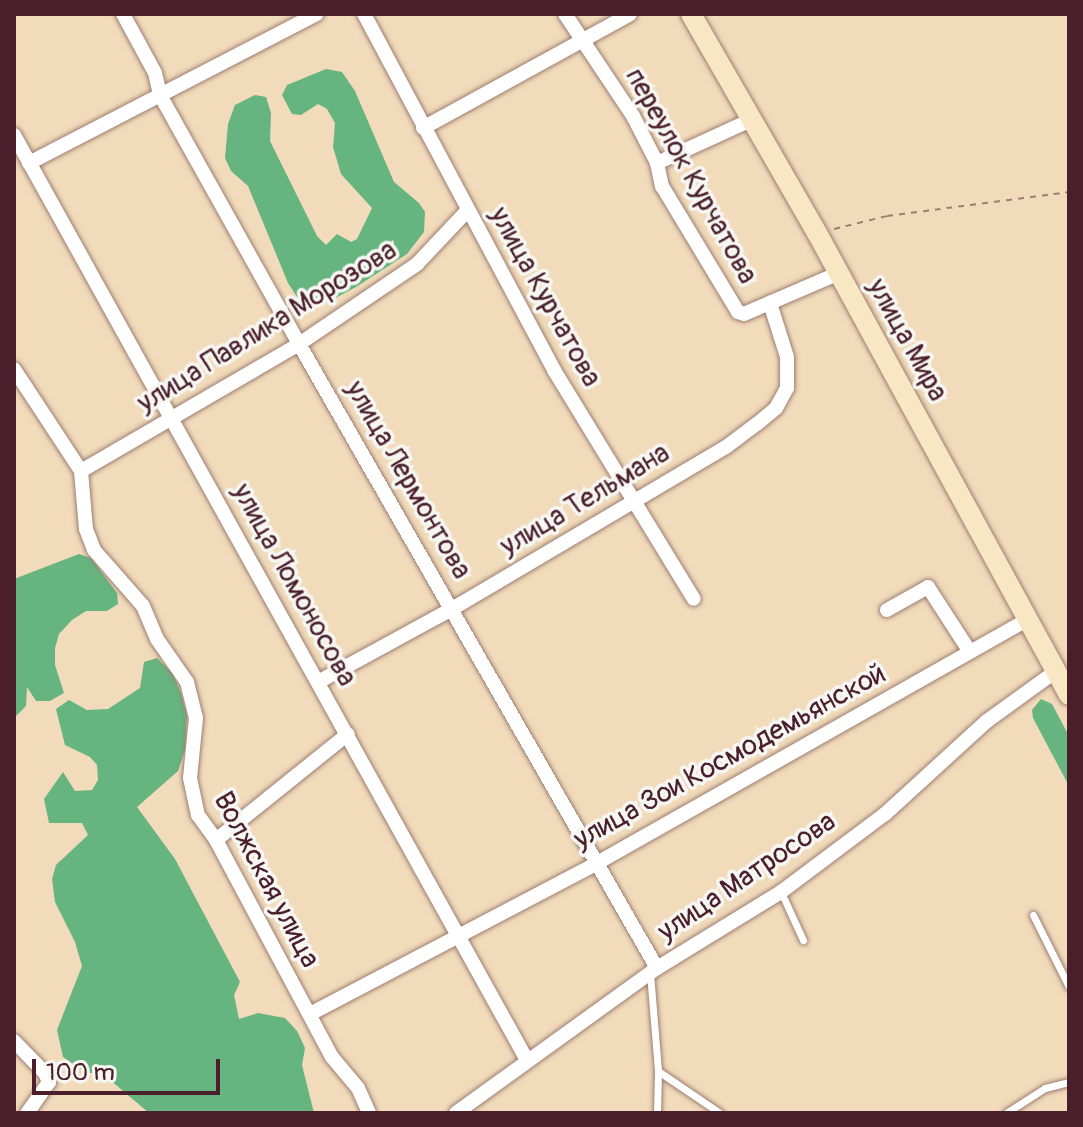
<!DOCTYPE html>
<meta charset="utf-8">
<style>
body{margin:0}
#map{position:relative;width:1083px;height:1127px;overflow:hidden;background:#f1dbba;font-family:Pangolin,sans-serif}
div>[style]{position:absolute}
.forest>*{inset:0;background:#66b47f}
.path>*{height:2px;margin-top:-1px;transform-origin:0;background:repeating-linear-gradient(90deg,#9e7d72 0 6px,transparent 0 12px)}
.roads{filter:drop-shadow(0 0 2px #9e7d72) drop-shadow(0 0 2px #9e7d72)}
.service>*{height:7px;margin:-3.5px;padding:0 3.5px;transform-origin:3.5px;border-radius:3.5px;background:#fff}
.minor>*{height:14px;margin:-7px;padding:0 7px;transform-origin:7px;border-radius:7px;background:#fff}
.secondary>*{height:20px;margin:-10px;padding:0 10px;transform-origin:10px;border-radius:10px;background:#f9e7c3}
span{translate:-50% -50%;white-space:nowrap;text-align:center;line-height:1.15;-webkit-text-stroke:7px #f6f6f2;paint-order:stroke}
.street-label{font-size:28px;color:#4a1f2b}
.frame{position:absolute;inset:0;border:16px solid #4a1f2b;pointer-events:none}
.scale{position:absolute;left:32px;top:1059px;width:188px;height:36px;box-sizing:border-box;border:4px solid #4a1f2b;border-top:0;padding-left:10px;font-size:24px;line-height:28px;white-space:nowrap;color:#4a1f2b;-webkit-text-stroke:6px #f6f6f2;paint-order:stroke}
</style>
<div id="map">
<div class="forest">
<div style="clip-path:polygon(326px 69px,342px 72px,355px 91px,394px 182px,419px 203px,425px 212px,424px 232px,407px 254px,356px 287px,328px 302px,309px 306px,301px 303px,288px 283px,248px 186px,231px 171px,225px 158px,228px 124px,235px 105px,255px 95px,266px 97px,271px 113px,270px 141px,317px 236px,326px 245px,337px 234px,351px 242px,357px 239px,372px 208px,341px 174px,333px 147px,335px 123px,327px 109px,318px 104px,301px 115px,292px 114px,282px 95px,287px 85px)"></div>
<div style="clip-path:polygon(79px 554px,91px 558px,117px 593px,118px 604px,107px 611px,86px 611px,72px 620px,59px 634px,55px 648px,55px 665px,64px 693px,50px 701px,36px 701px,27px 687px,26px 706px,14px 718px,14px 579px)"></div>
<div style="clip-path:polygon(157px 658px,173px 674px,181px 693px,187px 716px,185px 750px,178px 771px,137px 807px,175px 859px,240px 982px,234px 995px,239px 1019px,258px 1013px,285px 1018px,297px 1031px,305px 1048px,302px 1065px,314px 1113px,149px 1113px,109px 1079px,82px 1070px,63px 1057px,57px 1030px,82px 966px,75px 942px,55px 902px,52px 879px,56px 865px,88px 835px,82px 823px,49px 823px,44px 799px,63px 772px,75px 791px,92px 790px,98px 780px,97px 765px,90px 757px,65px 745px,56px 709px,69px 700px,87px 710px,108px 709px,140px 688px,144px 662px)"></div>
<div style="clip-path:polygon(1041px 699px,1052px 704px,1069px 736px,1069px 786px,1033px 718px,1032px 710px)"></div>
</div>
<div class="path">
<div style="left:834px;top:229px;width:55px;rotate:-13.8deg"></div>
<div style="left:887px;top:216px;width:184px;rotate:-7.5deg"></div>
</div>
<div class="roads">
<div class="service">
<div style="left:781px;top:892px;width:53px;rotate:65.4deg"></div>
<div style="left:1033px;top:915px;width:80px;rotate:63.4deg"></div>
<div style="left:650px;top:973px;width:98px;rotate:85.3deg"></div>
<div style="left:658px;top:1071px;width:75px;rotate:34.1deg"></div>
<div style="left:657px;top:1113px;width:42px;rotate:-88.6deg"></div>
<div style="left:1006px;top:1113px;width:46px;rotate:-32.7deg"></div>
<div style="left:1045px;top:1088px;width:25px;rotate:-14deg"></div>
</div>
<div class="minor">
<div style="left:123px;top:14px;width:67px;rotate:61.5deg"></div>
<div style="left:155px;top:73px;width:23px;rotate:77deg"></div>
<div style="left:160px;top:95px;width:285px;rotate:60.8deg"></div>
<div style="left:299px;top:344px;width:719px;rotate:60.16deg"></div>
<div style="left:364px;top:14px;width:404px;rotate:61.9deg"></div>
<div style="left:554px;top:370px;width:268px;rotate:58.6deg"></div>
<div style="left:565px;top:14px;width:123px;rotate:56.3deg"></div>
<div style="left:633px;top:116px;width:53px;rotate:62.9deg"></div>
<div style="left:657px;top:163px;width:24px;rotate:78deg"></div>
<div style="left:662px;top:186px;width:147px;rotate:58.9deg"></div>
<div style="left:738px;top:312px;width:6px;rotate:18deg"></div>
<div style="left:744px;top:314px;width:103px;rotate:-23.3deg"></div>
<div style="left:423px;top:128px;width:236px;rotate:-28.8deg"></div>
<div style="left:14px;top:135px;width:1058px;rotate:60.99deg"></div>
<div style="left:29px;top:163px;width:324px;rotate:-27.4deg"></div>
<div style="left:657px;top:163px;width:106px;rotate:-24.6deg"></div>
<div style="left:14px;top:369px;width:122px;rotate:56.7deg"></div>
<div style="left:81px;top:471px;width:58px;rotate:85.1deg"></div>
<div style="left:86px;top:529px;width:22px;rotate:69deg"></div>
<div style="left:94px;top:550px;width:74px;rotate:48.8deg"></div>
<div style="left:143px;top:606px;width:36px;rotate:67deg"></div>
<div style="left:157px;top:639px;width:52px;rotate:55.1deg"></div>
<div style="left:187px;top:682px;width:37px;rotate:76deg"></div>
<div style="left:196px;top:718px;width:60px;rotate:95.7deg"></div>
<div style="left:190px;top:778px;width:38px;rotate:78deg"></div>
<div style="left:198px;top:815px;width:31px;rotate:54deg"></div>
<div style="left:216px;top:840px;width:246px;rotate:61.9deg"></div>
<div style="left:332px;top:1057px;width:40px;rotate:50deg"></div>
<div style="left:358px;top:1088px;width:27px;rotate:66deg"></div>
<div style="left:81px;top:471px;width:252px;rotate:-30.2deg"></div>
<div style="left:299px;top:344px;width:143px;rotate:-34.1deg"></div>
<div style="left:417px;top:264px;width:73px;rotate:-46.7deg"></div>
<div style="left:887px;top:610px;width:47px;rotate:-29.3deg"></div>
<div style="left:928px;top:587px;width:77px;rotate:57.1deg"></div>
<div style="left:318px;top:682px;width:153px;rotate:-28.6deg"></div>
<div style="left:452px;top:609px;width:318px;rotate:-30.6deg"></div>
<div style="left:726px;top:447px;width:39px;rotate:-37deg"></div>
<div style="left:757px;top:424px;width:25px;rotate:-40deg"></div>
<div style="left:776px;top:408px;width:23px;rotate:-61deg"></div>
<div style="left:787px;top:388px;width:31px;rotate:-90deg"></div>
<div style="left:787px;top:357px;width:57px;rotate:-107.5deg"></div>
<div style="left:216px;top:840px;width:169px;rotate:-38.8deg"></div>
<div style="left:310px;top:1014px;width:327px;rotate:-27.7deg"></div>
<div style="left:599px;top:862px;width:492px;rotate:-29.5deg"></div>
<div style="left:14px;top:1041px;width:45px;rotate:45.9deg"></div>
<div style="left:45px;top:1073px;width:10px;rotate:66deg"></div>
<div style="left:49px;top:1082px;width:38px;rotate:125deg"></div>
<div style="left:456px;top:1113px;width:248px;rotate:-35.8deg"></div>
<div style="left:657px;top:968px;width:145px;rotate:-31.5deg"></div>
<div style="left:781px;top:892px;width:130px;rotate:-36.9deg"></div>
<div style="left:885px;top:814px;width:138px;rotate:-42.4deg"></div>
<div style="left:987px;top:721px;width:85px;rotate:-35.9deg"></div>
</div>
<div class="secondary">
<div style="left:691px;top:14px;width:253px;rotate:60.1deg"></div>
<div style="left:817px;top:233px;width:526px;rotate:61.39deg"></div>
</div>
</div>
<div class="street-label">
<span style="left:691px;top:176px;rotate:61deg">переулок Курчатова</span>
<span style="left:545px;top:297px;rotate:61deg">улица Курчатова</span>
<span style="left:267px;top:327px;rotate:-32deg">улица Павлика Морозова</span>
<span style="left:907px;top:340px;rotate:61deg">улица Мира</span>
<span style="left:408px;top:480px;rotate:60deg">улица Лермонтова</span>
<span style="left:585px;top:500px;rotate:-31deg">улица Тельмана</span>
<span style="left:294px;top:585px;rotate:61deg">улица Ломоносова</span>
<span style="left:730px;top:757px;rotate:-29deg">улица Зои Космодемьянской</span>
<span style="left:747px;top:877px;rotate:-34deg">улица Матросова</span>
<span style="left:266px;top:880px;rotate:62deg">Волжская улица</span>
</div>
<div class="frame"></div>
<div class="scale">100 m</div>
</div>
